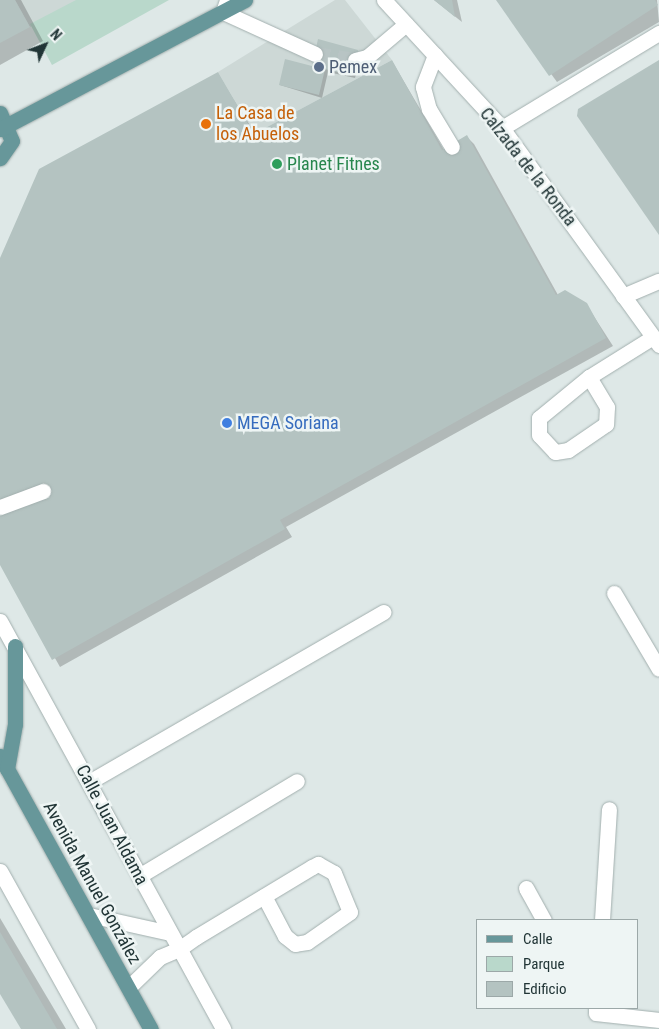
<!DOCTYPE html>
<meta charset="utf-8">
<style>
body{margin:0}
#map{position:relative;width:659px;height:1029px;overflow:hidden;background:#dee8e7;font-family:"Roboto Condensed",sans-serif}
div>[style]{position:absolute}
.built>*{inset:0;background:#cdd8d6}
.green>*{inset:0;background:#b9d8cb}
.shadow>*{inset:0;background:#0003}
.building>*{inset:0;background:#b4c3c1}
.minor-tunnel>*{height:15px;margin-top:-7.5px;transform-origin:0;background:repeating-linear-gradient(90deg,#b8c4c4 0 15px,transparent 0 23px)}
.roads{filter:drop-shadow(0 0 1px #a2afae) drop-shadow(0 0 1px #a2afae)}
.minor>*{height:15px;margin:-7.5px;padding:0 7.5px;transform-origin:7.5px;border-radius:7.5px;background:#fff}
.major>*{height:15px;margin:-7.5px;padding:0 7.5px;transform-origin:7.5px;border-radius:7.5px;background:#67979a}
.dots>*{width:14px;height:14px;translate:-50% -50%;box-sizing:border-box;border:2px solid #eef5f4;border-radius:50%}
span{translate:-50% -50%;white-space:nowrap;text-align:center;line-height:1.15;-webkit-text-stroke:5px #eef5f4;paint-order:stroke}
.service-label{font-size:18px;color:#4e5e75}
.left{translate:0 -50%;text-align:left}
.food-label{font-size:18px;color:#c56008}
.leisure-label{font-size:18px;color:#27864d}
.street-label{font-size:18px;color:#213536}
.shop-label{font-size:18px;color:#366cbe}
.legend{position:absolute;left:476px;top:919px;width:162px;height:90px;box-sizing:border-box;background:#eef5f4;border:1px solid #9ca8a8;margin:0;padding:6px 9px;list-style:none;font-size:15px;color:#213536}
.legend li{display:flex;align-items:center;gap:10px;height:25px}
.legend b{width:25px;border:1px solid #9ca8a8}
.north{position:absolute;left:20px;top:20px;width:50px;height:50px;-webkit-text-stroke:4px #eef5f4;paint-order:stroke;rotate:47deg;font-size:14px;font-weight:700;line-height:20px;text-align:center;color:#213536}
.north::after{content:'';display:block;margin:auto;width:18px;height:22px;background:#213536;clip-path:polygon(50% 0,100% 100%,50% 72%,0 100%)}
</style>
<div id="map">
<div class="built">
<div style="clip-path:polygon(15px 0,80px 0,30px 27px)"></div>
<div style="clip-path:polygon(335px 0,345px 0,392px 60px,254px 134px,218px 72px)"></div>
</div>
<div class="green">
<div style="clip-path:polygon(76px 0,169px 0,52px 65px,30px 24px)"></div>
</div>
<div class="shadow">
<div style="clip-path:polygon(0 0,21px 0,43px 41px,0 65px)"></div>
<div style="clip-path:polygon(434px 0,457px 0,462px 22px)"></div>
<div style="clip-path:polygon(497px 0,657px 0,659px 22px,557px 82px)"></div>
<div style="clip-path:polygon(357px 51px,361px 55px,355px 78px,328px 72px,322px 98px,280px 85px)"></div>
<div style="clip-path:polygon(392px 61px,444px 150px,467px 137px,474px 144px,558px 295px,586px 304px,613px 346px,286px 527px,292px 537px,60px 667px,0 561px,0 261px,217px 73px,256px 135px)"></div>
<div style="clip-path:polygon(0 918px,66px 1029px,22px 1029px,0 991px)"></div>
</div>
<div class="building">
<div style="clip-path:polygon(0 0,15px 0,30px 27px,0 43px)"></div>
<div style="clip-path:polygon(434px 0,452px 0,455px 17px)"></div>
<div style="clip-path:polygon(496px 0,655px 0,658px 5px,549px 76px)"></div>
<div style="clip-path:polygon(318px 39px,358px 50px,352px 76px,325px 69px,319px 95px,279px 85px,285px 59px,312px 66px)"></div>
<div style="clip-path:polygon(392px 60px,442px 150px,467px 135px,556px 295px,565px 290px,587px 303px,606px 338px,280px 520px,285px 529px,52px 660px,0 565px,0 258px,39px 169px,218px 72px,254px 134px)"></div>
<div style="clip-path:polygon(659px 60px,659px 235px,577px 116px,578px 109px)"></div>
<div style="clip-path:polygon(0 932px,57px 1029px,21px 1029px,0 994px)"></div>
</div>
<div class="minor-tunnel">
<div style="left:315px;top:54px;width:40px;rotate:8.5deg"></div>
</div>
<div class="roads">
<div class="minor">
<div style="left:227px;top:0;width:13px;rotate:108deg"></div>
<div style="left:223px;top:12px;width:101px;rotate:24.5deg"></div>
<div style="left:384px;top:0;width:174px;rotate:47.3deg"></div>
<div style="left:502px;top:128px;width:268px;rotate:54.1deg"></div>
<div style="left:435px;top:55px;width:34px;rotate:111deg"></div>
<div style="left:423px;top:87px;width:23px;rotate:75deg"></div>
<div style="left:429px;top:109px;width:44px;rotate:58.8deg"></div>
<div style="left:355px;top:60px;width:12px;rotate:-14deg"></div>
<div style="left:367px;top:57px;width:51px;rotate:-40.2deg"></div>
<div style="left:502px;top:128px;width:184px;rotate:-31.2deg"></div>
<div style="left:623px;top:296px;width:39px;rotate:-23deg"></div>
<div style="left:589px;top:377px;width:35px;rotate:59deg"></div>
<div style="left:607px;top:407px;width:17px;rotate:93deg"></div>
<div style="left:606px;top:424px;width:46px;rotate:145.6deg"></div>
<div style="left:568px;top:450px;width:13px;rotate:171deg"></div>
<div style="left:555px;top:452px;width:23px;rotate:-133deg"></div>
<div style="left:539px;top:435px;width:17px;rotate:-90deg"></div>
<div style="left:539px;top:418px;width:65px;rotate:-39.4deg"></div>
<div style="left:589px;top:377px;width:75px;rotate:-32deg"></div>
<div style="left:0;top:507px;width:46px;rotate:-20.4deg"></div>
<div style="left:614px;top:593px;width:88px;rotate:59.4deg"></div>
<div style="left:0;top:621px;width:465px;rotate:61.3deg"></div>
<div style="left:89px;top:782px;width:340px;rotate:-30deg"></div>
<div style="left:0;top:871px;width:181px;rotate:60.9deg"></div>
<div style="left:139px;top:876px;width:184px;rotate:-31deg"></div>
<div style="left:526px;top:888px;width:37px;rotate:61deg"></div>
<div style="left:89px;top:915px;width:83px;rotate:12.5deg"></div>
<div style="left:602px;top:920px;width:111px;rotate:-86.4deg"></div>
<div style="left:129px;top:987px;width:43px;rotate:-44.1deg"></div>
<div style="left:160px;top:957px;width:21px;rotate:-23deg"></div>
<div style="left:179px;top:949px;width:21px;rotate:-35deg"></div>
<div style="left:196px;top:937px;width:135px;rotate:-31.1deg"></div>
<div style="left:312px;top:867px;width:7px;rotate:-27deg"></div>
<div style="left:318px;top:864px;width:18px;rotate:29deg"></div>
<div style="left:334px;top:873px;width:42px;rotate:67.7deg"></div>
<div style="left:350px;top:912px;width:52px;rotate:145.1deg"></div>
<div style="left:307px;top:942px;width:12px;rotate:171deg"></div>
<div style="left:295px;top:944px;width:13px;rotate:-141deg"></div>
<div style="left:285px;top:936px;width:45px;rotate:-117.7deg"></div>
<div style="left:596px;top:1008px;width:5px;rotate:90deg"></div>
<div style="left:596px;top:1013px;width:63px;rotate:6.3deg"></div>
</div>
<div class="major">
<div style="left:0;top:113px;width:30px;rotate:67deg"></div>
<div style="left:12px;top:141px;width:21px;rotate:125deg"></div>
<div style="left:0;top:129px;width:277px;rotate:-27.8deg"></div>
<div style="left:0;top:756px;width:312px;rotate:61.1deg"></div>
<div style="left:7px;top:769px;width:46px;rotate:-79.9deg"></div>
<div style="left:15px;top:724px;width:78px;rotate:-90deg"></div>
</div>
</div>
<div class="dots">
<div style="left:319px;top:67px;background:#5c6f8a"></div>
<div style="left:206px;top:124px;background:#e8710a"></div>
<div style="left:277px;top:164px;background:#2e9e5b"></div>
<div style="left:227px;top:423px;background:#3f7fe0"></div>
</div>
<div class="service-label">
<span class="left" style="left:329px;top:67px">Pemex</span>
</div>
<div class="food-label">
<span class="left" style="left:216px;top:124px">La Casa de<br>los Abuelos</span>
</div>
<div class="leisure-label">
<span class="left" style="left:287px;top:164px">Planet Fitnes</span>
</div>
<div class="street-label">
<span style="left:528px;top:167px;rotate:52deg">Calzada de la Ronda</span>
<span style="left:112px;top:825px;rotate:62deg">Calle Juan Aldama</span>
<span style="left:92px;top:883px;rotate:61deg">Avenida Manuel González</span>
</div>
<div class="shop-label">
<span class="left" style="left:237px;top:423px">MEGA Soriana</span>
</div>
<ul class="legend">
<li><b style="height:6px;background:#67979a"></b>Calle</li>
<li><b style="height:14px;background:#b9d8cb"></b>Parque</li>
<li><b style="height:14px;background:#b4c3c1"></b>Edificio</li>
</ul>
<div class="north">N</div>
</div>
